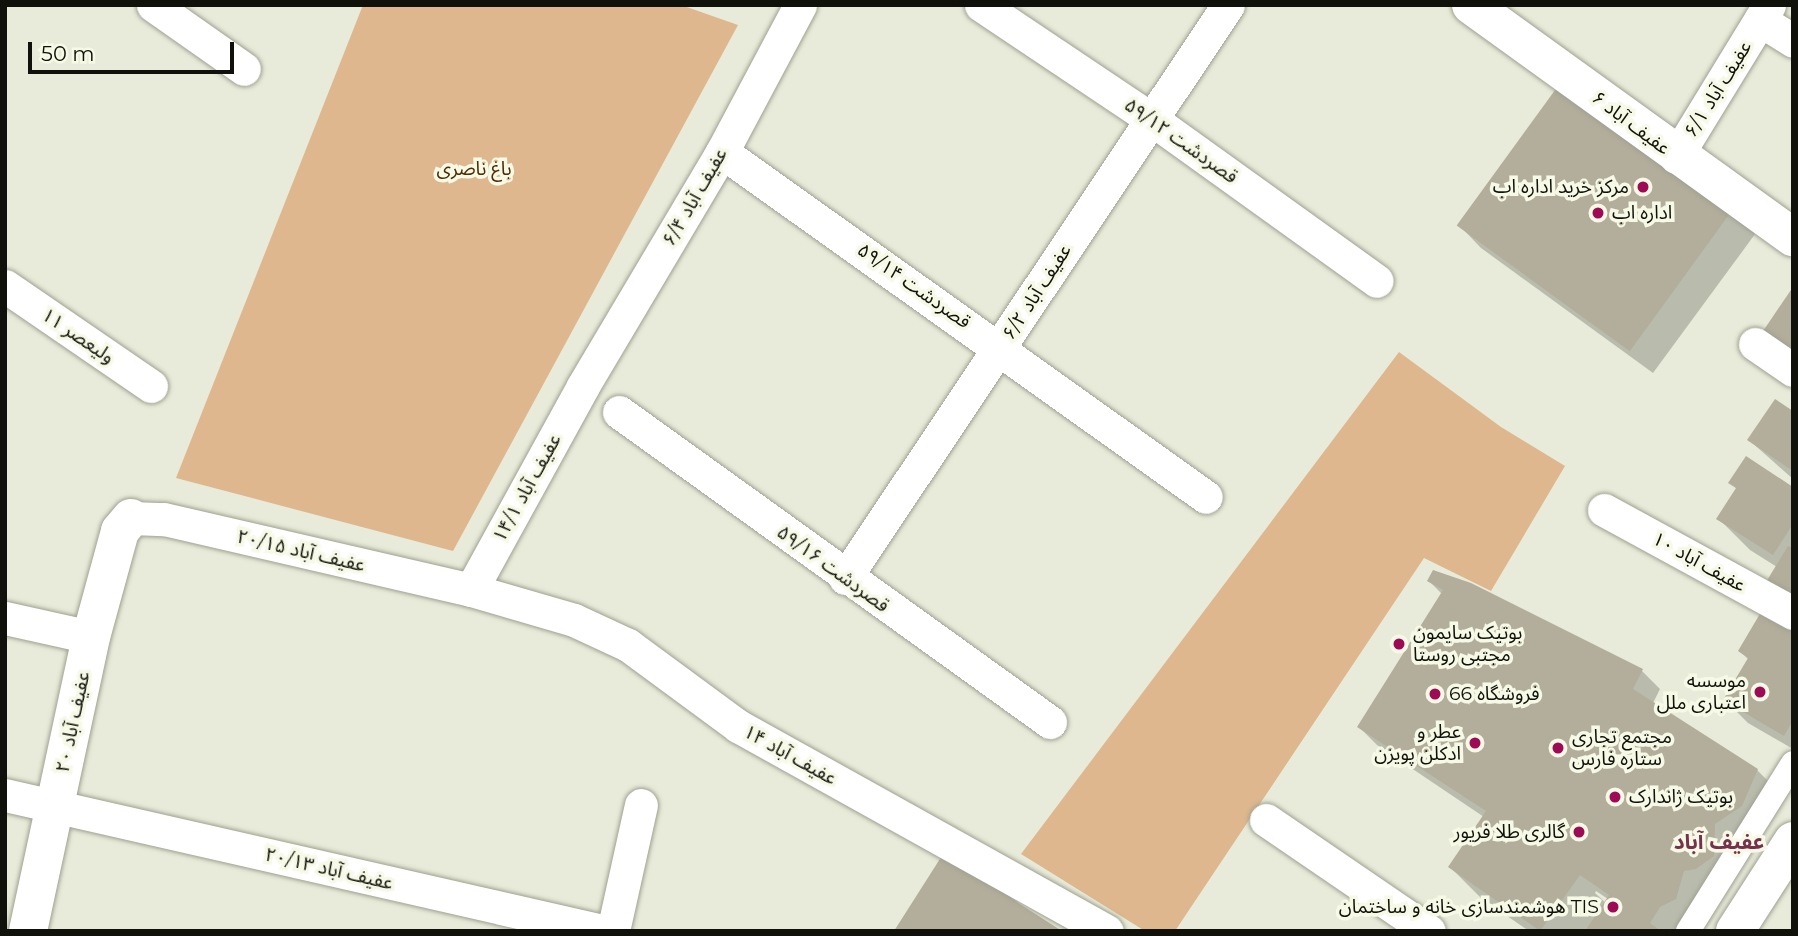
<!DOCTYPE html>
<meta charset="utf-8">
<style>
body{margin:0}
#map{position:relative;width:1798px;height:936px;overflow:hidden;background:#e8ebd9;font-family:Montserrat,"Noto Sans Arabic",sans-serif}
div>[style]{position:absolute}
.green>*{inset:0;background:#deb78e}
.shadow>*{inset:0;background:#0003}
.building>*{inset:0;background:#b3ad9b;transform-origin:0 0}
.roads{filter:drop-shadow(0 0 2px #9fa190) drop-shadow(0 0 2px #9fa190)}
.pedestrian>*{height:24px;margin:-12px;padding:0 12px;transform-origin:12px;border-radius:12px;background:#fff}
.minor>*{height:33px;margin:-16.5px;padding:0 16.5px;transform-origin:16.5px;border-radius:16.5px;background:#fff}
.tertiary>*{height:38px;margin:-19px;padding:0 19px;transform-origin:19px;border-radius:19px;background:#fff}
.secondary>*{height:38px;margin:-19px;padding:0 19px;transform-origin:19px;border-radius:19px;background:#fff}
.dots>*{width:19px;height:19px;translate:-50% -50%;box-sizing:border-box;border:4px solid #f6f9e6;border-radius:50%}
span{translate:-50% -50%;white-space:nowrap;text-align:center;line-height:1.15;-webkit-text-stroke:7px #f6f9e6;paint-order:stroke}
.street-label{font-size:19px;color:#10110a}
.park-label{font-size:19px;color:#4c2c00}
.poi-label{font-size:19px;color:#10110a}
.right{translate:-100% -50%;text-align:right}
.left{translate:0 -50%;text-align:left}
.neighbourhood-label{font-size:21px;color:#76324c;font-weight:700}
.frame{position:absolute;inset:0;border:7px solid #10110a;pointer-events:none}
.scale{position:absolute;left:28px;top:42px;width:206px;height:32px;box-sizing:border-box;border:4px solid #10110a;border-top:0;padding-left:9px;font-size:21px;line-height:24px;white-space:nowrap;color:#10110a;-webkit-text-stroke:5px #f6f9e6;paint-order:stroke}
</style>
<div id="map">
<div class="green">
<div style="clip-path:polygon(363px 5px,681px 5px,738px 25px,453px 551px,176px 478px)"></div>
<div style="clip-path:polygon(1399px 352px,1501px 427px,1565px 466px,1491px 591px,1424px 558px,1175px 931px,1145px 931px,1021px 854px)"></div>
</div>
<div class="shadow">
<div style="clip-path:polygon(1566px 77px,1761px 226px,1653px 373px,1481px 248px,1458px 224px)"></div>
<div style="clip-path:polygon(1793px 413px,1793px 479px,1749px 440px)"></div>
<div style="clip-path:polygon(1731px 483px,1793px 489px,1793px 604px,1777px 567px,1750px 550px,1718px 518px,1737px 489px)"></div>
<div style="clip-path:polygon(evenodd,1429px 581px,1470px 585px,1642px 671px,1660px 689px,1653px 703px,1757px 770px,1775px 788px,1674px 931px,1529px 931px,1481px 898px,1450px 867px,1484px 817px,1377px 745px,1359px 727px,1442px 594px,1429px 581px,1596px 891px,1608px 899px,1606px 903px,1595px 893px,1596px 891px)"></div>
<div style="clip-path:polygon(1793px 633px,1793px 749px,1748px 723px,1725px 700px,1749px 660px,1740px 651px)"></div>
</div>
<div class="building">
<div style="left:1566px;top:75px;width:214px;height:186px;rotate:36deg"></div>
<div style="clip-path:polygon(1793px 287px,1793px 348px,1787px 356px,1759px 337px)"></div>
<div style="clip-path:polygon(1775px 399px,1793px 411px,1793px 471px,1747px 440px)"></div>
<div style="clip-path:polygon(1746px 456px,1793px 487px,1793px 524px,1773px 555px,1716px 519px,1736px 488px,1728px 483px)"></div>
<div style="clip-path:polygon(1788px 546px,1793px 548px,1793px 603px,1763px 587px)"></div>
<div style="clip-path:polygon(1433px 570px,1471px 583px,1643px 669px,1633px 689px,1758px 769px,1742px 806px,1715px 824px,1714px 856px,1696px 869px,1684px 871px,1676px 899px,1660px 907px,1650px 923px,1661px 931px,1585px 931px,1609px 895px,1580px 875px,1540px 931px,1448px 867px,1486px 811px,1357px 727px,1443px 590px,1427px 581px)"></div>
<div style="clip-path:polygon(1761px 612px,1793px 631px,1793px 720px,1784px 736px,1723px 700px,1748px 658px,1738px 651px)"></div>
<div style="clip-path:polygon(945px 851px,1020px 904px,1062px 931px,894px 931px)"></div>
</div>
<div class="roads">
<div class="pedestrian">
<div style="left:1688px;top:931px;width:198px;rotate:-58deg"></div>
</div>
<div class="minor">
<div style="left:153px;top:5px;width:111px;rotate:35.1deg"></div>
<div style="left:981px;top:5px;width:203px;rotate:33.8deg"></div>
<div style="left:1150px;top:118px;width:279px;rotate:35.7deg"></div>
<div style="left:1760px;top:20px;width:39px;rotate:32deg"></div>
<div style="left:722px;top:152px;width:594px;rotate:35.48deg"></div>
<div style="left:1676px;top:157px;width:178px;rotate:-58.5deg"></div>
<div style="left:5px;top:286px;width:177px;rotate:34.4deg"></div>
<div style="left:1755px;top:344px;width:46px;rotate:34.4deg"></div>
<div style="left:619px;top:412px;width:531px;rotate:35.73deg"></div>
<div style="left:1604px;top:510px;width:215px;rotate:28.6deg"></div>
<div style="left:131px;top:518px;width:33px;rotate:2deg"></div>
<div style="left:164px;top:519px;width:315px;rotate:13deg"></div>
<div style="left:471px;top:590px;width:107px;rotate:16.2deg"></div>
<div style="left:574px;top:620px;width:60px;rotate:24.8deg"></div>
<div style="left:628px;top:645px;width:137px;rotate:36.4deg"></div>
<div style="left:738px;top:726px;width:422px;rotate:29.1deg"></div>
<div style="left:845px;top:578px;width:689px;rotate:-56.24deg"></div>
<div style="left:471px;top:590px;width:233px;rotate:-61.2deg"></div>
<div style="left:583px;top:386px;width:272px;rotate:-59.3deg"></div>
<div style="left:722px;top:152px;width:166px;rotate:-62deg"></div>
<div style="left:5px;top:618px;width:88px;rotate:12.5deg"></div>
<div style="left:5px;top:795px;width:612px;rotate:12.83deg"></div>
<div style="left:1266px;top:820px;width:197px;rotate:34.3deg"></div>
<div style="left:613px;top:931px;width:129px;rotate:-77.5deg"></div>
</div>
<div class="tertiary">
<div style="left:1471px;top:5px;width:397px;rotate:35.8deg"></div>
<div style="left:28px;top:931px;width:301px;rotate:-77.9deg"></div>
<div style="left:91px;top:637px;width:110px;rotate:-74.7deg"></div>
<div style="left:120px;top:531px;width:17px;rotate:-50deg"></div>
</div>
<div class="secondary">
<div style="left:1735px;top:931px;width:107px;rotate:-57.2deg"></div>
</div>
</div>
<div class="dots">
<div style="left:1643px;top:187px;background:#9d0b56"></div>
<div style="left:1598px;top:213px;background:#9d0b56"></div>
<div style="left:1399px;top:644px;background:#9d0b56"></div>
<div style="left:1760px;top:692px;background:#9d0b56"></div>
<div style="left:1435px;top:694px;background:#9d0b56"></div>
<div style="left:1475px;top:743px;background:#9d0b56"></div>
<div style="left:1558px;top:748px;background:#9d0b56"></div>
<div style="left:1615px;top:797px;background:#9d0b56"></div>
<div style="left:1579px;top:832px;background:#9d0b56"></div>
<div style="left:1613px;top:907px;background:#9d0b56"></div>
</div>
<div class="street-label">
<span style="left:1718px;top:89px;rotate:-58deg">عفیف آباد ۶/۱</span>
<span style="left:1631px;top:123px;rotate:37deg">عفیف آباد ۶</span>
<span style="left:1181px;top:141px;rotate:35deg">۵۹/۱۲ قصردشت</span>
<span style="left:695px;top:197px;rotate:-60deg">عفیف آباد ۶/۴</span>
<span style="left:914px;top:286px;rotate:35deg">۵۹/۱۴ قصردشت</span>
<span style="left:1037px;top:292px;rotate:-57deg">عفیف آباد ۶/۲</span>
<span style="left:78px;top:336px;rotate:34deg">۱۱ ولیعصر</span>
<span style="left:527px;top:488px;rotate:-61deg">عفیف آباد ۱۴/۱</span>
<span style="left:301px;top:551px;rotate:13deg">عفیف آباد ۲۰/۱۵</span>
<span style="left:1699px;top:562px;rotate:29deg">عفیف آباد ۱۰</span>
<span style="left:833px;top:569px;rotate:36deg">۵۹/۱۶ قصردشت</span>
<span style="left:73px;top:722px;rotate:-78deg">عفیف آباد ۲۰</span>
<span style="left:790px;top:755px;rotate:29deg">عفیف آباد ۱۴</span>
<span style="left:329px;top:869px;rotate:13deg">عفیف آباد ۲۰/۱۳</span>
</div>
<div class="park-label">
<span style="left:474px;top:169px">باغ ناصری</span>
</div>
<div class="poi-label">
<span class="right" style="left:1629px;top:187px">مرکز خرید اداره اب</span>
<span class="left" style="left:1612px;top:213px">اداره اب</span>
<span class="left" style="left:1413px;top:644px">بوتیک سایمون<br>مجتبی روستا</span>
<span class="right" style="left:1746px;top:692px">موسسه<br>اعتباری ملل</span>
<span class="left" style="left:1449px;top:694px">فروشگاه 66</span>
<span class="right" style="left:1461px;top:743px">عطر و<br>ادکلن پویزن</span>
<span class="left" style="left:1572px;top:748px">مجتمع تجاری<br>ستاره فارس</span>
<span class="left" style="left:1629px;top:797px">بوتیک ژاندارک</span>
<span class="right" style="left:1565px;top:832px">گالری طلا فریور</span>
<span class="right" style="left:1599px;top:907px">هوشمندسازی خانه و ساختمان TIS</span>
</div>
<div class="neighbourhood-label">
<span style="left:1719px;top:842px">عفیف آباد</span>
</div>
<div class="frame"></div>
<div class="scale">50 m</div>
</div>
